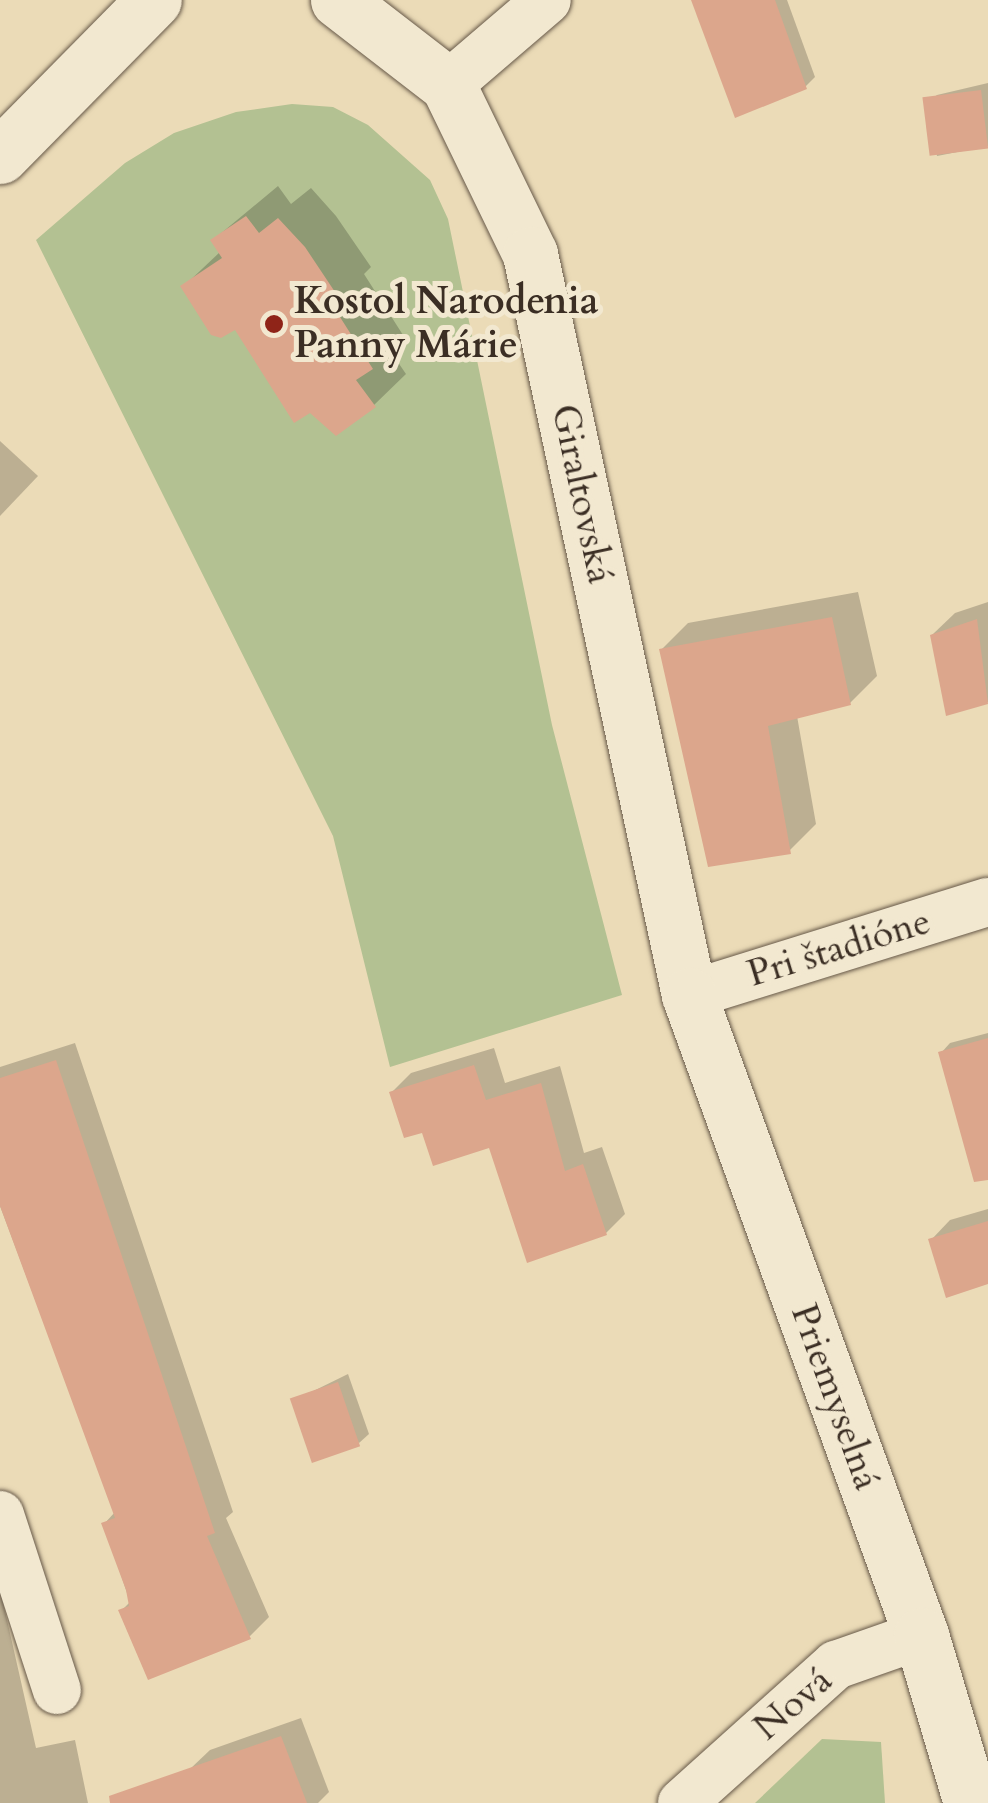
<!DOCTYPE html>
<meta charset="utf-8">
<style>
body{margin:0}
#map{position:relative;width:988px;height:1803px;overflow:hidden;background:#ebdbb7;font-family:Cardo,serif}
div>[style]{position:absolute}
.green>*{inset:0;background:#b3c192}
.shadow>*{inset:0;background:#0003}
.building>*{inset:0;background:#dca68c;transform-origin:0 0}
.roads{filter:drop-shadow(0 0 2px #675949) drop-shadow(0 0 2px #675949)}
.minor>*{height:48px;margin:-24px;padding:0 24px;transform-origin:24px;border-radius:24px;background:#f2e8d0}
.tertiary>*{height:55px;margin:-27.5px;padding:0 27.5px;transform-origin:27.5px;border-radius:27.5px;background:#f2e8d0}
.dots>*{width:28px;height:28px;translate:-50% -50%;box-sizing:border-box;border:5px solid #f2e8d0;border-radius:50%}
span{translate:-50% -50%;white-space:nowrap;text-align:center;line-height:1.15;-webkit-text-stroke:10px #f2e8d0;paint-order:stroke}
.poi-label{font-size:38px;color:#3b2e24;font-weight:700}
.left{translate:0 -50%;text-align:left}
.street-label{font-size:38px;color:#3b2e24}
</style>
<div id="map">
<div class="green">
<div style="clip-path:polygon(292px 104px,333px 107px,368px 125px,430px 180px,448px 219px,552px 725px,622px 995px,390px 1067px,333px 836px,36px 240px,125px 163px,174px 133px,236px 112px)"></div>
<div style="clip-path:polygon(822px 1739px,881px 1742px,885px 1803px,755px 1803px)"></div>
</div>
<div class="shadow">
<div style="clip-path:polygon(693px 0,787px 0,815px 77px,805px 87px)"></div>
<div style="clip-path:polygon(988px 83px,988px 146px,937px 156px,927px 104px,937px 95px)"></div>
<div style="clip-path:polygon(278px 186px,291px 204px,311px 188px,336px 216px,371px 267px,364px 274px,403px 335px,389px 349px,406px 374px,374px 405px,236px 326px,183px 287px,221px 251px,213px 240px)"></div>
<div style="clip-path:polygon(0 441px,38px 476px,0 516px)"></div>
<div style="clip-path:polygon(858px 592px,877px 676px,850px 703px,797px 716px,816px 824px,789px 851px,662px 649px,688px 623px)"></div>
<div style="clip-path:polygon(988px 602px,988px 702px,948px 713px,932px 635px,955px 613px)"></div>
<div style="clip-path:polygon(988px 1033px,988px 1124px,941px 1053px,950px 1043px)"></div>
<div style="clip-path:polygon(75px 1043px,233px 1512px,226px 1518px,269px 1617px,250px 1636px,121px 1611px,130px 1602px,104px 1524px,115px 1512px,0 1206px,0 1067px)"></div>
<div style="clip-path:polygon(494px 1048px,505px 1083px,560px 1066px,584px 1153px,602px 1147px,625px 1214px,606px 1233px,491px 1144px,424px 1130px,392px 1092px,411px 1073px)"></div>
<div style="clip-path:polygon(988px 1209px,988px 1282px,931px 1240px,950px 1220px)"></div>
<div style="clip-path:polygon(348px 1374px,369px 1434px,359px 1443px,293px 1401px)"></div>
<div style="clip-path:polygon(0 1589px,36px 1748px,75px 1740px,88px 1803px,0 1803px)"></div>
<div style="clip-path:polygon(301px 1718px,329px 1792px,318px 1803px,200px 1803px,190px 1769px,210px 1750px)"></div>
</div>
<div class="building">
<div style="clip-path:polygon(691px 0,775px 0,807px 89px,735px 118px)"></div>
<div style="left:981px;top:90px;width:59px;height:59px;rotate:83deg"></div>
<div style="clip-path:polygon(246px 216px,259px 233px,278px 218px,305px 247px,341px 301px,333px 306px,373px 369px,356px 380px,376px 407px,336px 436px,310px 413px,294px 423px,235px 330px,221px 338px,211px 335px,180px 286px,222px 258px,210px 240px)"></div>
<div style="clip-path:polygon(832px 617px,851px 705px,768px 726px,791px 854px,708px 867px,659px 649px)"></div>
<div style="clip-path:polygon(977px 619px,988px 704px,946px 716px,930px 635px)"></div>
<div style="clip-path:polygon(988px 1038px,988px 1180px,974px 1182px,938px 1052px)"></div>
<div style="clip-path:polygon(56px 1060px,215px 1533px,207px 1536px,251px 1639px,148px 1680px,118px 1610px,129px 1606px,126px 1590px,101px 1523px,115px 1518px,0 1206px,0 1078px)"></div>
<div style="clip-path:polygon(474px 1065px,486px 1100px,541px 1083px,565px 1171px,583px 1164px,607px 1235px,527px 1263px,489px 1148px,433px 1166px,422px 1133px,404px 1138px,389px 1092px)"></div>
<div style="clip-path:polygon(988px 1221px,988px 1284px,946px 1298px,928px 1239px)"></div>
<div style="left:338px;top:1382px;width:68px;height:51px;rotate:71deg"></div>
<div style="clip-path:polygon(281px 1736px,307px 1803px,110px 1803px,109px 1796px)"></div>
</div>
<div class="roads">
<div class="minor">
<div style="left:448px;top:85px;width:130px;rotate:-40.6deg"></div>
<div style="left:689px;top:995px;width:313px;rotate:-17.3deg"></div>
<div style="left:0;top:1515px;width:184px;rotate:72deg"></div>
<div style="left:682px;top:1803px;width:207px;rotate:-41.9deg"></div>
<div style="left:836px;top:1665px;width:90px;rotate:-19.4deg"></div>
</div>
<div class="tertiary">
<div style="left:338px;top:0;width:139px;rotate:37.7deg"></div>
<div style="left:448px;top:85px;width:188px;rotate:64.1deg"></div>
<div style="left:530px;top:254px;width:758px;rotate:77.89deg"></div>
<div style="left:689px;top:995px;width:681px;rotate:70.07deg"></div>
<div style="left:921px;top:1635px;width:175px;rotate:73.4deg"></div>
<div style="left:0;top:156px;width:219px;rotate:-45.4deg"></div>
</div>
</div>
<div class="dots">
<div style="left:274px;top:324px;background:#8f2418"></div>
</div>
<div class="poi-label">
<span class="left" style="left:294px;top:324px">Kostol Narodenia<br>Panny Márie</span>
</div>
<div class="street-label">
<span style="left:582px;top:494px;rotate:78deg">Giraltovská</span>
<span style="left:839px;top:948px;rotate:-17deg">Pri štadióne</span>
<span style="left:835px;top:1397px;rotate:70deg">Priemyselná</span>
<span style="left:793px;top:1704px;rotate:-41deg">Nová</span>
</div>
</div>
